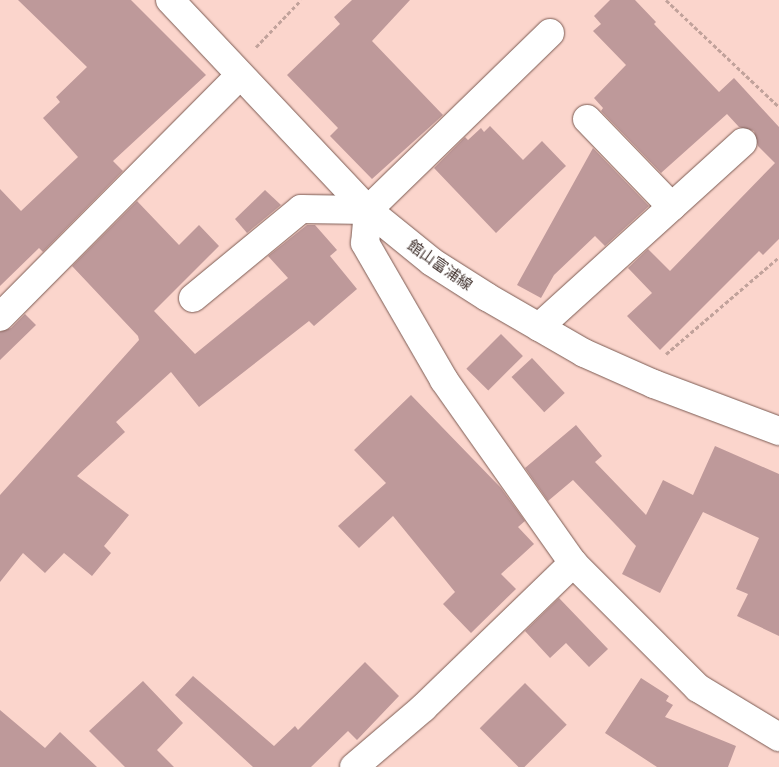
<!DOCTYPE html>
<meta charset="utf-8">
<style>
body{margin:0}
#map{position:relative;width:779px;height:767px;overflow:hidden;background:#fbd5cc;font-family:Manrope,"Noto Sans JP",sans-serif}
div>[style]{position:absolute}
.building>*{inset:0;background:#be999a;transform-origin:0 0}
.path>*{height:3px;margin-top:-1.5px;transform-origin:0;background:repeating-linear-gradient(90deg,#c1a29b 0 4px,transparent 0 6.5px)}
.roads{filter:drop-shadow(0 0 1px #7b5b53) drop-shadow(0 0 1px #7b5b53)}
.minor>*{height:28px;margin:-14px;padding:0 14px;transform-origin:14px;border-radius:14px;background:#fff}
.major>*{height:28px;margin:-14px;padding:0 14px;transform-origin:14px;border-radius:14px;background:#fff}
span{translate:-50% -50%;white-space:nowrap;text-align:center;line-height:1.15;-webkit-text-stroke:4.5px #fff;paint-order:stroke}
.street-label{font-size:15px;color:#42332f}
</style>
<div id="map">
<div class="building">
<div style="clip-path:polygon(18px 0,131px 0,206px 75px,113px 161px,123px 171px,43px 252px,39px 248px,0 286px,0 189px,21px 211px,78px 157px,43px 118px,60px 102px,56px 97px,87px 67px)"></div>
<div style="clip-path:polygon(352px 0,410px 0,372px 41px,443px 115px,372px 179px,330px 136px,338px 128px,287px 75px,340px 24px,334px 17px)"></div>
<div style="clip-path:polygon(610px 0,635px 0,656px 22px,654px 24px,719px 92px,734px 78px,779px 127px,779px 239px,763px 255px,759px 251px,660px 350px,627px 316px,652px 293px,628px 268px,648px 249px,670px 271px,775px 163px,758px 146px,754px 131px,739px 127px,727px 114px,661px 173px,601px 111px,603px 108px,594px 98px,626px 65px,593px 31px,601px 24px,594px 16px)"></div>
<div style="clip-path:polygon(490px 126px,523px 160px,542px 141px,566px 166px,496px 233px,434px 168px,465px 137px,468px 140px,481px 128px,484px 132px)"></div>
<div style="clip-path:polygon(593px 148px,649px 206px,605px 246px,595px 236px,554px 275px,541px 298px,517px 285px)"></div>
<div style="clip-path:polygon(265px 190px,281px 205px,247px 233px,235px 219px)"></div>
<div style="clip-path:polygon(137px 201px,179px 245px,199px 225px,219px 246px,154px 311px,195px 354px,288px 278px,268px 256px,307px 225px,315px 225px,337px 250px,330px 256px,357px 289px,314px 326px,309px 321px,199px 407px,171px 372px,116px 422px,125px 432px,77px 476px,129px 515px,104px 546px,111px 553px,92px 576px,64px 553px,45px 573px,23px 553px,0 582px,0 495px,139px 340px,138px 336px,72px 266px)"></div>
<div style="clip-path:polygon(25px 314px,36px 325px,0 360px,0 332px,11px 328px)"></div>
<div style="left:501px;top:334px;width:31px;height:49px;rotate:45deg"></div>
<div style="left:532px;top:358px;width:48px;height:28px;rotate:47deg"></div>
<div style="clip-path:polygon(411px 395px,501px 488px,525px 521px,518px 527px,534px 544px,501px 574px,516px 589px,471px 633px,443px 604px,455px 592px,393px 516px,359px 548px,338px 526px,386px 483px,354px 450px)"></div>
<div style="clip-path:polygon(576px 425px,602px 456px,595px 462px,646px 515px,663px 480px,693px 495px,715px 446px,779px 474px,779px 636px,737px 616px,748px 594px,736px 589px,759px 538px,703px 512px,660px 593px,622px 574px,636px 546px,573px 480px,548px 501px,525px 468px)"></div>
<div style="clip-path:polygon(559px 598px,608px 649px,589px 667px,566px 643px,550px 658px,525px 631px)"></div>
<div style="clip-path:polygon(365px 662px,399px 696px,357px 740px,348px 731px,311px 767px,253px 767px,175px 695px,193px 676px,274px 746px,295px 726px,298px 730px)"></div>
<div style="clip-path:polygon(641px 678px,669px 696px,666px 701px,673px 705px,665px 717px,736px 746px,728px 767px,657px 767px,605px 733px)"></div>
<div style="clip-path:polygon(143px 681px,183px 723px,157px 750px,174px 767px,125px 767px,89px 731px)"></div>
<div style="left:525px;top:683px;width:59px;height:64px;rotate:45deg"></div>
<div style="clip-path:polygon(0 710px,45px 748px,60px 732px,97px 767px,0 767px)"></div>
</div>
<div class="path">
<div style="left:666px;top:0;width:156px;rotate:43.4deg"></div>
<div style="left:256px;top:47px;width:65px;rotate:-46.2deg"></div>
<div style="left:666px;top:354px;width:149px;rotate:-40.6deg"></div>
</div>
<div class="roads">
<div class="minor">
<div style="left:550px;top:33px;width:254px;rotate:135.8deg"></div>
<div style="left:368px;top:210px;width:33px;rotate:95deg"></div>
<div style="left:365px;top:243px;width:158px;rotate:60deg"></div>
<div style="left:444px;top:380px;width:224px;rotate:54.8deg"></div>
<div style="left:573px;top:563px;width:177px;rotate:45deg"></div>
<div style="left:698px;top:688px;width:95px;rotate:31.2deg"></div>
<div style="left:587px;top:119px;width:122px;rotate:46deg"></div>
<div style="left:193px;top:298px;width:140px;rotate:-39.5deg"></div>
<div style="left:301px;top:209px;width:67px;rotate:0.9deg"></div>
<div style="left:0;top:317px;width:339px;rotate:-45.2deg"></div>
<div style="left:539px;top:327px;width:275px;rotate:-42.2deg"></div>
<div style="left:354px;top:767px;width:91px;rotate:-40.5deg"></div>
<div style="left:423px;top:708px;width:209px;rotate:-44deg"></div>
</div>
<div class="major">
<div style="left:170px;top:0;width:289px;rotate:46.7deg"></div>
<div style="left:368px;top:210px;width:82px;rotate:39.1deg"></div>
<div style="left:432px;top:262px;width:65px;rotate:32.5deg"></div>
<div style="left:487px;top:297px;width:112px;rotate:30deg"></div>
<div style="left:584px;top:353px;width:77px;rotate:23.9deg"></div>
<div style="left:654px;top:384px;width:134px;rotate:20.6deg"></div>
</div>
</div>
<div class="street-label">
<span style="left:440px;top:265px;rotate:35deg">館山富浦線</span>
</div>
</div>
